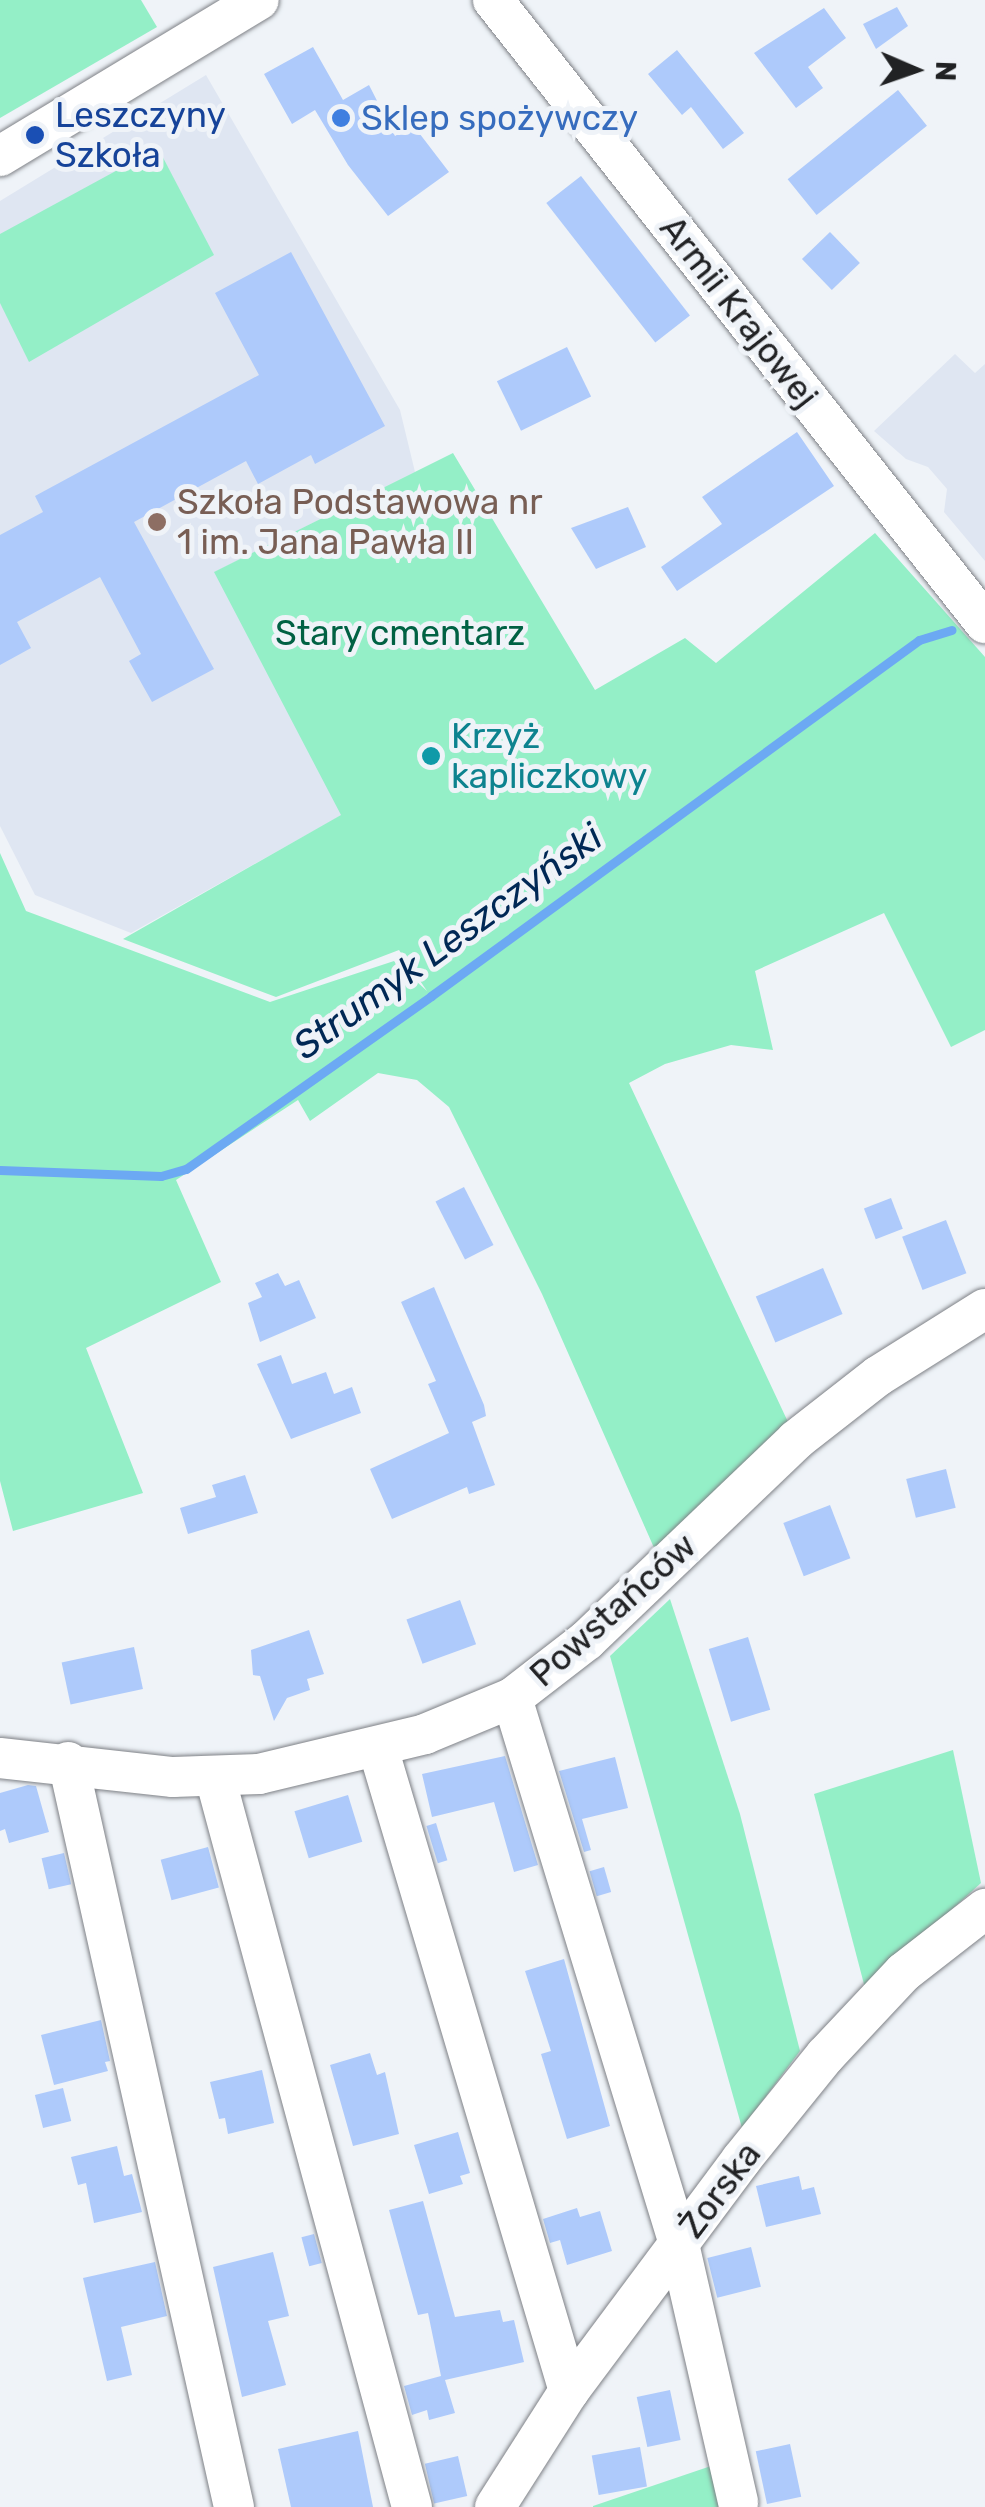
<!DOCTYPE html>
<meta charset="utf-8">
<style>
body{margin:0}
#map{position:relative;width:985px;height:2507px;overflow:hidden;background:#eff3f8;font-family:Rubik,sans-serif}
div>[style]{position:absolute}
.built>*{inset:0;background:#dfe6f2}
.green>*{inset:0;background:#94efc7}
.stream>*{height:9px;margin:-4.5px;padding:0 4.5px;transform-origin:4.5px;border-radius:4.5px;background:#6ca9f3}
.building>*{inset:0;background:#aecafb;transform-origin:0 0}
.roads{filter:drop-shadow(0 0 2px #7e8186) drop-shadow(0 0 2px #7e8186)}
.minor>*{height:40px;margin:-20px;padding:0 20px;transform-origin:20px;border-radius:20px;background:#fff}
.dots>*{width:28px;height:28px;translate:-50% -50%;box-sizing:border-box;border:5px solid #eff3f8;border-radius:50%}
span{translate:-50% -50%;white-space:nowrap;text-align:center;line-height:1.15;-webkit-text-stroke:10px #eff3f8;paint-order:stroke}
.transit-label{font-size:35px;color:#164399}
.left{translate:0 -50%;text-align:left}
.shop-label{font-size:35px;color:#366cbe}
.street-label{font-size:35px;color:#212224}
.education-label{font-size:35px;color:#785e54}
.park-label{font-size:35px;color:#006143}
.culture-label{font-size:35px;color:#0d838f}
.water-label{font-size:38px;color:#002855;font-style:italic}
.north{position:absolute;left:865px;top:20px;width:100px;height:100px;-webkit-text-stroke:8px #eff3f8;paint-order:stroke;rotate:92deg;font-size:28px;font-weight:700;line-height:40px;text-align:center;color:#212224}
.north::after{content:'';display:block;margin:auto;width:35px;height:45px;background:#212224;clip-path:polygon(50% 0,100% 100%,50% 72%,0 100%)}
</style>
<div id="map">
<div class="built">
<div style="clip-path:polygon(206px 75px,400px 410px,415px 472px,215px 572px,342px 815px,131px 933px,35px 895px,0 826px,0 201px)"></div>
<div style="clip-path:polygon(955px 354px,975px 373px,985px 364px,985px 561px,944px 512px,947px 489px,928px 467px,906px 459px,874px 431px)"></div>
</div>
<div class="green">
<div style="clip-path:polygon(0 0,141px 0,157px 27px,0 118px)"></div>
<div style="clip-path:polygon(158px 148px,214px 255px,29px 362px,0 303px,0 234px)"></div>
<div style="clip-path:polygon(453px 453px,595px 690px,685px 638px,716px 663px,875px 533px,985px 657px,985px 1030px,951px 1047px,884px 913px,755px 971px,773px 1050px,731px 1045px,665px 1064px,629px 1083px,788px 1422px,655px 1550px,542px 1294px,449px 1107px,417px 1080px,378px 1073px,310px 1121px,298px 1100px,176px 1180px,221px 1282px,86px 1348px,143px 1493px,13px 1531px,0 1481px,0 853px,26px 911px,270px 1002px,394px 961px,427px 991px,399px 950px,276px 997px,123px 939px,341px 815px,214px 572px)"></div>
<div style="clip-path:polygon(670px 1599px,740px 1814px,800px 2051px,742px 2128px,610px 1656px)"></div>
<div style="clip-path:polygon(953px 1750px,981px 1883px,865px 1988px,814px 1794px)"></div>
<div style="clip-path:polygon(711px 2466px,722px 2507px,593px 2507px,593px 2506px)"></div>
</div>
<div class="stream">
<div style="left:0;top:1170px;width:161px;rotate:2.1deg"></div>
<div style="left:161px;top:1176px;width:26px;rotate:-16deg"></div>
<div style="left:186px;top:1169px;width:300px;rotate:-35.2deg"></div>
<div style="left:431px;top:996px;width:604px;rotate:-36.11deg"></div>
<div style="left:919px;top:640px;width:34px;rotate:-17deg"></div>
</div>
<div class="building">
<div style="clip-path:polygon(897px 7px,908px 26px,876px 49px,863px 24px)"></div>
<div style="clip-path:polygon(824px 8px,846px 38px,808px 67px,823px 88px,796px 108px,754px 53px)"></div>
<div style="clip-path:polygon(313px 47px,343px 100px,369px 85px,395px 136px,413px 125px,449px 172px,388px 216px,348px 165px,315px 110px,292px 124px,264px 74px)"></div>
<div style="clip-path:polygon(677px 50px,744px 133px,723px 149px,691px 107px,682px 115px,648px 74px)"></div>
<div style="left:898px;top:90px;width:46px;height:142px;rotate:51deg"></div>
<div style="left:581px;top:176px;width:177px;height:44px;rotate:52deg"></div>
<div style="left:830px;top:232px;width:43px;height:39px;rotate:46deg"></div>
<div style="clip-path:polygon(291px 252px,385px 426px,315px 464px,311px 455px,258px 484px,246px 461px,134px 522px,214px 669px,152px 702px,129px 661px,141px 654px,100px 577px,17px 622px,31px 648px,0 665px,0 535px,43px 512px,35px 496px,259px 375px,215px 293px)"></div>
<div style="left:567px;top:347px;width:55px;height:78px;rotate:64deg"></div>
<div style="clip-path:polygon(797px 432px,834px 486px,677px 591px,661px 567px,722px 524px,702px 497px)"></div>
<div style="clip-path:polygon(628px 507px,646px 547px,596px 569px,571px 528px)"></div>
<div style="left:464px;top:1187px;width:65px;height:32px;rotate:63deg"></div>
<div style="left:891px;top:1198px;width:33px;height:29px;rotate:69deg"></div>
<div style="left:946px;top:1220px;width:57px;height:47px;rotate:69deg"></div>
<div style="left:823px;top:1268px;width:50px;height:73px;rotate:67deg"></div>
<div style="clip-path:polygon(278px 1273px,285px 1286px,299px 1280px,316px 1318px,260px 1342px,248px 1303px,262px 1297px,255px 1283px)"></div>
<div style="clip-path:polygon(434px 1287px,484px 1405px,486px 1416px,472px 1422px,495px 1485px,469px 1494px,467px 1487px,392px 1519px,370px 1469px,449px 1433px,428px 1384px,436px 1381px,401px 1302px)"></div>
<div style="clip-path:polygon(281px 1355px,292px 1384px,326px 1372px,334px 1394px,352px 1387px,361px 1413px,291px 1439px,257px 1364px)"></div>
<div style="left:946px;top:1469px;width:40px;height:41px;rotate:76deg"></div>
<div style="clip-path:polygon(245px 1475px,258px 1513px,188px 1534px,180px 1508px,216px 1497px,212px 1485px)"></div>
<div style="left:830px;top:1505px;width:57px;height:50px;rotate:69deg"></div>
<div style="left:460px;top:1600px;width:47px;height:57px;rotate:70deg"></div>
<div style="clip-path:polygon(309px 1630px,324px 1674px,307px 1679px,310px 1690px,287px 1698px,274px 1721px,260px 1676px,253px 1675px,251px 1650px)"></div>
<div style="left:748px;top:1637px;width:76px;height:41px;rotate:73deg"></div>
<div style="left:134px;top:1647px;width:43px;height:74px;rotate:78deg"></div>
<div style="clip-path:polygon(505px 1756px,538px 1865px,514px 1872px,494px 1802px,432px 1817px,422px 1774px)"></div>
<div style="clip-path:polygon(615px 1757px,628px 1808px,582px 1819px,591px 1850px,584px 1852px,559px 1771px)"></div>
<div style="clip-path:polygon(28px 1785px,36px 1786px,49px 1832px,9px 1843px,5px 1829px,0 1831px,0 1793px)"></div>
<div style="left:348px;top:1795px;width:49px;height:56px;rotate:73deg"></div>
<div style="left:436px;top:1823px;width:39px;height:10px;rotate:73deg"></div>
<div style="left:208px;top:1847px;width:42px;height:49px;rotate:75deg"></div>
<div style="left:64px;top:1853px;width:32px;height:23px;rotate:77deg"></div>
<div style="left:604px;top:1867px;width:26px;height:15px;rotate:74deg"></div>
<div style="clip-path:polygon(564px 1959px,610px 2126px,567px 2139px,541px 2054px,551px 2051px,525px 1971px)"></div>
<div style="clip-path:polygon(101px 2020px,110px 2061px,105px 2062px,108px 2071px,54px 2085px,41px 2035px)"></div>
<div style="clip-path:polygon(370px 2053px,377px 2075px,385px 2072px,399px 2134px,353px 2146px,330px 2065px)"></div>
<div style="clip-path:polygon(262px 2070px,274px 2123px,228px 2134px,225px 2118px,219px 2119px,210px 2082px)"></div>
<div style="left:63px;top:2088px;width:34px;height:29px;rotate:76deg"></div>
<div style="clip-path:polygon(458px 2132px,470px 2173px,460px 2176px,463px 2184px,429px 2194px,414px 2145px)"></div>
<div style="clip-path:polygon(117px 2146px,124px 2176px,132px 2174px,142px 2212px,94px 2223px,86px 2183px,78px 2185px,71px 2157px)"></div>
<div style="clip-path:polygon(799px 2176px,802px 2190px,814px 2187px,821px 2214px,766px 2227px,756px 2186px)"></div>
<div style="clip-path:polygon(423px 2201px,455px 2317px,500px 2310px,503px 2322px,514px 2320px,524px 2362px,445px 2380px,455px 2413px,429px 2420px,427px 2410px,412px 2415px,404px 2386px,441px 2376px,428px 2313px,418px 2315px,389px 2210px)"></div>
<div style="clip-path:polygon(577px 2208px,580px 2217px,600px 2211px,612px 2251px,567px 2265px,560px 2240px,550px 2243px,543px 2219px)"></div>
<div style="left:314px;top:2234px;width:30px;height:13px;rotate:75deg"></div>
<div style="left:751px;top:2247px;width:41px;height:45px;rotate:76deg"></div>
<div style="clip-path:polygon(273px 2252px,289px 2316px,268px 2321px,286px 2385px,242px 2397px,213px 2267px)"></div>
<div style="clip-path:polygon(155px 2262px,167px 2316px,121px 2327px,132px 2375px,107px 2381px,83px 2278px)"></div>
<div style="left:670px;top:2390px;width:51px;height:34px;rotate:78deg"></div>
<div style="clip-path:polygon(358px 2431px,373px 2507px,291px 2507px,278px 2449px)"></div>
<div style="left:790px;top:2444px;width:54px;height:35px;rotate:78deg"></div>
<div style="left:640px;top:2447px;width:40px;height:49px;rotate:80deg"></div>
<div style="left:458px;top:2456px;width:41px;height:34px;rotate:77deg"></div>
</div>
<div class="roads">
<div class="minor">
<div style="left:493px;top:0;width:794px;rotate:51.7deg"></div>
<div style="left:0;top:156px;width:302px;rotate:-31.1deg"></div>
<div style="left:512px;top:1698px;width:571px;rotate:72.99deg"></div>
<div style="left:679px;top:2244px;width:265px;rotate:77.1deg"></div>
<div style="left:378px;top:1748px;width:671px;rotate:73.46deg"></div>
<div style="left:0;top:1758px;width:174px;rotate:6.3deg"></div>
<div style="left:173px;top:1777px;width:86px;rotate:-2deg"></div>
<div style="left:259px;top:1774px;width:171px;rotate:-13.5deg"></div>
<div style="left:425px;top:1734px;width:94px;rotate:-22.5deg"></div>
<div style="left:512px;top:1698px;width:95px;rotate:-37.7deg"></div>
<div style="left:587px;top:1640px;width:289px;rotate:-43.7deg"></div>
<div style="left:796px;top:1440px;width:104px;rotate:-38deg"></div>
<div style="left:878px;top:1376px;width:126px;rotate:-32.1deg"></div>
<div style="left:68px;top:1762px;width:763px;rotate:77.44deg"></div>
<div style="left:215px;top:1777px;width:756px;rotate:74.9deg"></div>
<div style="left:495px;top:2507px;width:138px;rotate:-57.5deg"></div>
<div style="left:569px;top:2391px;width:288px;rotate:-53.3deg"></div>
<div style="left:741px;top:2160px;width:134px;rotate:-51.1deg"></div>
<div style="left:825px;top:2056px;width:115px;rotate:-46.8deg"></div>
<div style="left:904px;top:1972px;width:103px;rotate:-37.9deg"></div>
</div>
</div>
<div class="dots">
<div style="left:341px;top:118px;background:#3f7fe0"></div>
<div style="left:35px;top:135px;background:#1a4fb4"></div>
<div style="left:157px;top:522px;background:#8d6e63"></div>
<div style="left:431px;top:756px;background:#0f9aa8"></div>
</div>
<div class="transit-label">
<span class="left" style="left:55px;top:135px">Leszczyny<br>Szkoła</span>
</div>
<div class="shop-label">
<span class="left" style="left:361px;top:118px">Sklep spożywczy</span>
</div>
<div class="street-label">
<span style="left:739px;top:312px;rotate:52deg">Armii Krajowej</span>
<span style="left:613px;top:1610px;rotate:-42deg">Powstańców</span>
<span style="left:720px;top:2190px;rotate:-53deg">Żorska</span>
</div>
<div class="education-label">
<span class="left" style="left:177px;top:522px">Szkoła Podstawowa nr<br>1 im. Jana Pawła II</span>
</div>
<div class="park-label">
<span style="left:400px;top:633px">Stary cmentarz</span>
</div>
<div class="culture-label">
<span class="left" style="left:451px;top:756px">Krzyż<br>kapliczkowy</span>
</div>
<div class="water-label">
<span style="left:448px;top:942px;rotate:-36deg">Strumyk Leszczyński</span>
</div>
<div class="north">N</div>
</div>
